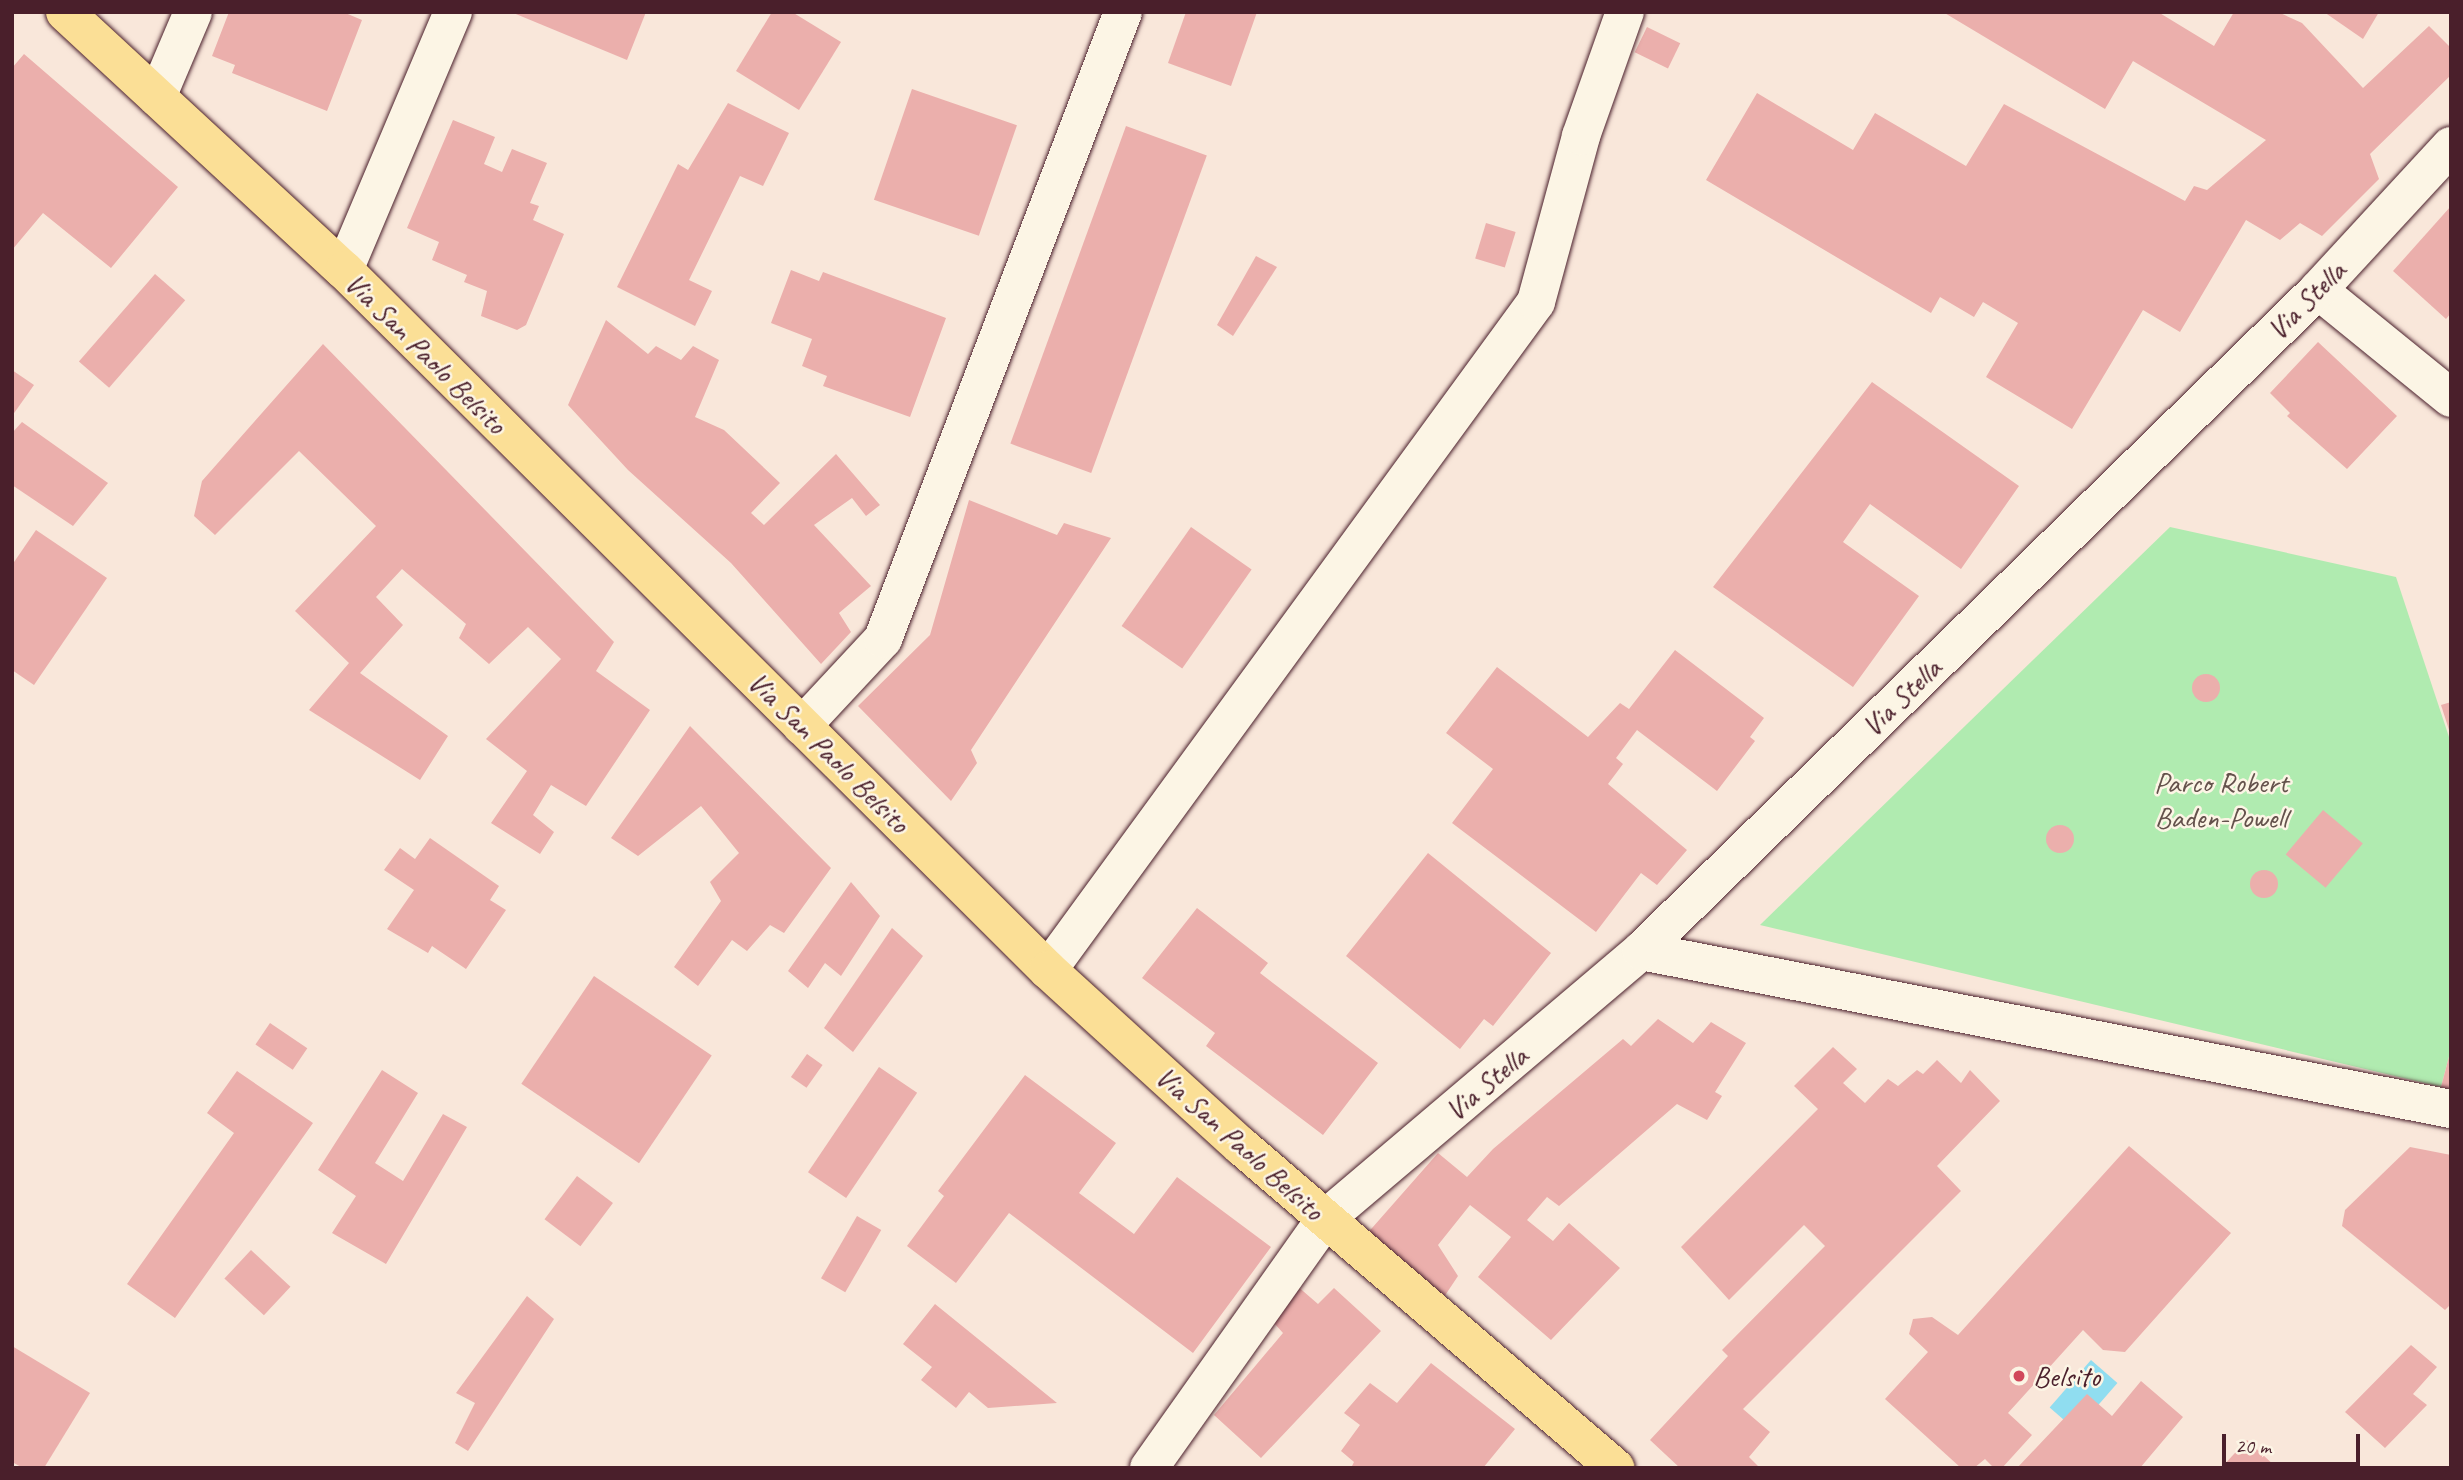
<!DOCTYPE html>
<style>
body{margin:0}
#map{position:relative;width:2463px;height:1480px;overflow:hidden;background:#f9e7da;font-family:Caveat,sans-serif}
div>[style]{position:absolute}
.green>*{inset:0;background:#b0ebb0}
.water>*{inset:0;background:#90ddf0;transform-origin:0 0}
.building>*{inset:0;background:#ebafac;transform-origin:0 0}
.round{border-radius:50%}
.roads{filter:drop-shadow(0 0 2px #4a1f2b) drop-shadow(0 0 2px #4a1f2b)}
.minor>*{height:38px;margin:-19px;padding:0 19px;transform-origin:19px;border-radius:19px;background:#fcf5e5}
.major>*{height:38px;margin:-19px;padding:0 19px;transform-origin:19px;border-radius:19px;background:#fbdf96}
.dots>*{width:19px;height:19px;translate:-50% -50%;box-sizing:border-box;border:4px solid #fcf5e5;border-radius:50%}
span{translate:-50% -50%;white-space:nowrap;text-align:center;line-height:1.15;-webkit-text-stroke:5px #fcf5e5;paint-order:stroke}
.street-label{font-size:30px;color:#4a1f2b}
.park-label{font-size:30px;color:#64524c}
.poi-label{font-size:30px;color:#4a1f2b}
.left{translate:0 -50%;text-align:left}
.frame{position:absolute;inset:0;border:14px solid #4a1f2b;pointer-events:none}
.scale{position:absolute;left:2222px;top:1434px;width:138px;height:32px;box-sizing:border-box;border:4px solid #4a1f2b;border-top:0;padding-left:9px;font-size:21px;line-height:24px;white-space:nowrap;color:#4a1f2b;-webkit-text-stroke:5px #fcf5e5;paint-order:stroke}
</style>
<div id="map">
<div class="green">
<div style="clip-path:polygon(2170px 527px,2396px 577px,2451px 743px,2451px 1049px,2441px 1087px,1760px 925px)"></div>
</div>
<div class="water">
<div style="left:2091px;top:1360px;width:35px;height:63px;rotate:41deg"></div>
</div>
<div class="building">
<div style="clip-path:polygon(229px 12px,343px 12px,362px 20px,327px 111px,232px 73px,235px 65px,212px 56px)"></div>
<div style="clip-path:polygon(511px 12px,646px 12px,627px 60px)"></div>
<div style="clip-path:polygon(772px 12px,792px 12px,841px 42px,799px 110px,736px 71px)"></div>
<div style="clip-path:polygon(1186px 12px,1257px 12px,1231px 86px,1168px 63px)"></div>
<div style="clip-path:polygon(1943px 12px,2158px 12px,2214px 46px,2234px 12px,2278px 12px,2302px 23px,2363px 88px,2429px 26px,2451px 48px,2451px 75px,2370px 154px,2379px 179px,2322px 236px,2300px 223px,2280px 240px,2246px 220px,2180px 332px,2143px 310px,2072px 429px,1986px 377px,2018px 323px,1983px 302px,1974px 317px,1940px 297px,1931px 313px,1706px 180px,1757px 93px,1853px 150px,1875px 113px,1966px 166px,2004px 104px,2185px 201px,2194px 186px,2207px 190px,2266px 140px,2133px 61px,2105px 109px)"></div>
<div style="clip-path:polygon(2324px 12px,2379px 12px,2363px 39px)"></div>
<div style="left:1647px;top:27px;width:37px;height:28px;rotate:26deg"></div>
<div style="clip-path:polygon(24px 54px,178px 187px,111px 268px,43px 213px,12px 250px,12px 68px)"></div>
<div style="left:912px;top:89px;width:111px;height:117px;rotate:19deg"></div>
<div style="clip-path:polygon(728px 103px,789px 133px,763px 186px,740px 176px,689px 280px,712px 291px,695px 326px,617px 287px,678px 164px,688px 170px)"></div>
<div style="clip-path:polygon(453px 120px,495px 137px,484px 164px,502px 172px,512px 149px,547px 163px,530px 203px,539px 206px,533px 220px,564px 234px,526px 325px,517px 330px,481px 316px,487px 291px,464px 282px,467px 275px,432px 260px,439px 242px,407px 228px)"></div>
<div style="left:1126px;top:126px;width:86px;height:338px;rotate:20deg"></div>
<div style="clip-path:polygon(2451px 206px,2451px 313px,2446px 319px,2393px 271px)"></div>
<div style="left:1486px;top:223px;width:31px;height:37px;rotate:17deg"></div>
<div style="clip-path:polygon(1256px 256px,1277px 267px,1233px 336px,1217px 325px)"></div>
<div style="clip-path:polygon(791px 270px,819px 281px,823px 272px,946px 318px,910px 417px,823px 386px,827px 376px,802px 366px,812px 339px,771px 323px)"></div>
<div style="left:155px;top:274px;width:40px;height:116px;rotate:41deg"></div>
<div style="clip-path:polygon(606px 320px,648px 354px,656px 346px,681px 360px,693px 346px,719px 360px,695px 417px,724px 430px,780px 483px,751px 513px,764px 525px,836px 454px,880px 505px,866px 516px,852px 498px,814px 525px,871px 586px,839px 613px,851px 632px,821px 664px,731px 563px,628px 470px,568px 405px)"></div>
<div style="clip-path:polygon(2318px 342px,2397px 416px,2347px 469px,2287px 416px,2290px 413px,2270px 393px)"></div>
<div style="clip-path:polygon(323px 344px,614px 642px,596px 671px,650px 710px,586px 806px,551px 785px,533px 815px,554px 832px,540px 854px,491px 823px,527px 771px,486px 739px,561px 659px,528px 627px,489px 664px,459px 638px,466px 624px,402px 569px,376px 597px,403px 625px,360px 673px,448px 736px,420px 780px,309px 710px,349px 663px,295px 611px,376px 526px,299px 451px,215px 535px,194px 516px,202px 481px)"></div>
<div style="clip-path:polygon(12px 370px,34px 385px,12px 416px)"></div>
<div style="clip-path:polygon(1872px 382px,2019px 486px,1961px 569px,1870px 504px,1843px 542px,1919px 596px,1853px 687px,1713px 587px)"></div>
<div style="clip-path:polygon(22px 422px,108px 483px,73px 526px,12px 485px,12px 433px)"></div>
<div style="clip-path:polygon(969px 500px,1057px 535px,1064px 523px,1111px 538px,971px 750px,977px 763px,951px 801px,858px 706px,930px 635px)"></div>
<div style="left:1191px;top:527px;width:74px;height:121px;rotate:35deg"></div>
<div style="clip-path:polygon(36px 530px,107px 578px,34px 685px,12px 670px,12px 565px)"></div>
<div style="clip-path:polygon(1675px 650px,1764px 718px,1750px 737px,1755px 741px,1717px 791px,1637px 730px,1616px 758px,1623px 764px,1608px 784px,1687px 850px,1657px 885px,1641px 873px,1596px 932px,1452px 823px,1493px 769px,1446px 733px,1497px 667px,1588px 737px,1620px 703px,1629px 709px)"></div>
<div class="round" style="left:2192px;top:674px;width:28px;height:28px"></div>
<div style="clip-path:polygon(2451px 702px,2451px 733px,2450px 733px,2441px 705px)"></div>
<div style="clip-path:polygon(690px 726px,831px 868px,784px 933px,770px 925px,747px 951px,732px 940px,698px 986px,674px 967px,721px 901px,710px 882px,739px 853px,701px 806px,638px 856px,611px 838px)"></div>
<div style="left:2323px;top:810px;width:52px;height:58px;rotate:40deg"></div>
<div class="round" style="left:2046px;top:825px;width:28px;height:28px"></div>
<div style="clip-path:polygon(430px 838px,499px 886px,490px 900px,506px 910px,466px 969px,432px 946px,428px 953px,387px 929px,414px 890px,384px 870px,400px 848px,415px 859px)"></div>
<div style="clip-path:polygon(1428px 853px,1551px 953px,1493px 1026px,1484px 1019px,1460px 1049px,1346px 956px)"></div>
<div class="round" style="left:2250px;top:870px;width:28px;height:28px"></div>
<div style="clip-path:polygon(851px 882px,880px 916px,841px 976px,825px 963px,808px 988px,788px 971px)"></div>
<div style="clip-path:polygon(1197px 908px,1268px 963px,1260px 973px,1378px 1063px,1323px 1135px,1206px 1046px,1215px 1033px,1142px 978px)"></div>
<div style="clip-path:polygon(892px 928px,923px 956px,853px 1052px,824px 1028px)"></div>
<div style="left:594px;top:976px;width:142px;height:130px;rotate:34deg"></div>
<div style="clip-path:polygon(1658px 1019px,1693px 1043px,1711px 1022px,1746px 1043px,1715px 1092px,1722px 1096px,1707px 1120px,1677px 1104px,1559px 1206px,1547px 1197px,1527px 1220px,1553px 1241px,1569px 1223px,1620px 1268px,1551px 1340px,1478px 1277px,1511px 1237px,1470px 1205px,1438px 1245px,1458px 1276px,1444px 1297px,1365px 1236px,1438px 1153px,1467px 1177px,1493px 1149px,1623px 1039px,1631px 1046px)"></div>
<div style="left:270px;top:1023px;width:45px;height:26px;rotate:34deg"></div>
<div style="clip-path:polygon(1833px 1047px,1857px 1069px,1843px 1083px,1865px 1103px,1888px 1079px,1898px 1086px,1917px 1070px,1923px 1074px,1937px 1060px,1961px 1083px,1970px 1070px,2000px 1101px,1937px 1166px,1961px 1191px,1743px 1409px,1770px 1432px,1749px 1457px,1760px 1468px,1680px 1468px,1650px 1440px,1728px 1356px,1722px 1350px,1825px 1246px,1804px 1225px,1729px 1300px,1681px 1247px,1818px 1109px,1794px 1086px)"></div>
<div style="clip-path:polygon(2450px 1053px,2451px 1053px,2451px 1090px,2441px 1087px)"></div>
<div style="left:807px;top:1054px;width:19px;height:28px;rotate:35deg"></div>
<div style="left:879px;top:1067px;width:46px;height:127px;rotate:34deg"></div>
<div style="clip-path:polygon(382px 1070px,418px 1093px,375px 1163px,403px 1181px,443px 1114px,467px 1127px,386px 1264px,332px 1233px,356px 1196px,318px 1170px)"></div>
<div style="clip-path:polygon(237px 1071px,313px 1123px,175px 1318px,127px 1284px,234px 1133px,207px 1113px)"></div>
<div style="clip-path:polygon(1025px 1075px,1116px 1143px,1079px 1193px,1134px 1234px,1177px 1177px,1271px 1247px,1193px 1353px,1009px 1213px,956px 1283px,907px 1246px,944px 1196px,938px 1191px)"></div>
<div style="clip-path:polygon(2129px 1146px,2231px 1233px,2125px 1352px,2103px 1350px,2083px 1330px,2008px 1413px,2032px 1435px,2002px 1468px,1994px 1468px,1985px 1459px,1974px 1468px,1961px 1468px,1885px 1399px,1928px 1352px,1909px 1334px,1913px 1319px,1932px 1317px,1958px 1335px)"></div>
<div style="clip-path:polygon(2410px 1147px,2451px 1155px,2451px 1304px,2445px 1310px,2342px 1226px,2345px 1210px)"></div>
<div style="left:577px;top:1176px;width:45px;height:54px;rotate:37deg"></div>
<div style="left:857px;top:1216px;width:28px;height:72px;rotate:30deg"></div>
<div style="left:251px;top:1250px;width:54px;height:39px;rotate:43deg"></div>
<div style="clip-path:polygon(1296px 1285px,1318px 1304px,1334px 1288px,1381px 1331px,1261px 1458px,1214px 1415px,1283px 1333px,1267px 1315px)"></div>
<div style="clip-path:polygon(527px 1296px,554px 1319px,468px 1451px,455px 1443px,475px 1403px,456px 1393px)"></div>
<div style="clip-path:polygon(935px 1304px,1057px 1403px,988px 1408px,969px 1392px,956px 1408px,921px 1380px,932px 1367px,903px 1344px)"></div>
<div style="clip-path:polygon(2411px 1345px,2437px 1367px,2413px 1394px,2427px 1405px,2385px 1448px,2345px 1412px)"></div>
<div style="clip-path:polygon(12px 1346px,90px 1393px,44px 1468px,23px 1468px,12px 1462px)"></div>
<div style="clip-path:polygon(1431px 1363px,1515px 1429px,1483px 1468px,1351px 1468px,1354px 1462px,1341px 1451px,1360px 1425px,1344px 1413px,1370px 1383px,1397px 1403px)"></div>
<div style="clip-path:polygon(2141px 1381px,2183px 1417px,2140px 1468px,2017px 1468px,2087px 1394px,2112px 1416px)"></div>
<div style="clip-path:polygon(2247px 1440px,2277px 1468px,2221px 1468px)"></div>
</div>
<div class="roads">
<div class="minor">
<div style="left:157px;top:97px;width:92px;rotate:-67deg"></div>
<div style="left:344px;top:270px;width:280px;rotate:-67.1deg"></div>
<div style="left:2318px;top:290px;width:171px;rotate:39.1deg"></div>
<div style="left:802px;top:726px;width:119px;rotate:-47deg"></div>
<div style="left:883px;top:639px;width:671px;rotate:-69.05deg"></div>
<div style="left:1641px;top:951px;width:825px;rotate:11.04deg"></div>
<div style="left:1048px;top:970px;width:827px;rotate:-53.85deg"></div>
<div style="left:1536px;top:302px;width:172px;rotate:-74.8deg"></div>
<div style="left:1581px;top:136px;width:132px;rotate:-70.5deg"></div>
<div style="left:1149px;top:1468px;width:305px;rotate:-54.7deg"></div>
<div style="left:1325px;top:1219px;width:414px;rotate:-40.3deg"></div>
<div style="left:1641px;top:951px;width:946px;rotate:-44.31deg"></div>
<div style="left:2318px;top:290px;width:196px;rotate:-47.3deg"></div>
</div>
<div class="major">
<div style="left:65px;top:12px;width:380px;rotate:42.8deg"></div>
<div style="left:344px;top:270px;width:993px;rotate:44.84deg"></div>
<div style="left:1048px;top:970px;width:261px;rotate:42.4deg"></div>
<div style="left:1241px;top:1146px;width:494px;rotate:40.7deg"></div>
</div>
</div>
<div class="dots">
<div style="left:2019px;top:1376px;background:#d1495b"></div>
</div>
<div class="street-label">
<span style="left:2306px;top:300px;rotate:-45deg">Via Stella</span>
<span style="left:426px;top:353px;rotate:45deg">Via San Paolo Belsito</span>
<span style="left:1901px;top:697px;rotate:-44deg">Via Stella</span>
<span style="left:829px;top:752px;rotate:45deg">Via San Paolo Belsito</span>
<span style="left:1486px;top:1083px;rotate:-40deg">Via Stella</span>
<span style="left:1240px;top:1143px;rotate:42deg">Via San Paolo Belsito</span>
</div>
<div class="park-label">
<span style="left:2221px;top:799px">Parco Robert<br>Baden-Powell</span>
</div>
<div class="poi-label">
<span class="left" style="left:2033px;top:1376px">Belsito</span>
</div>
<div class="frame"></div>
<div class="scale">20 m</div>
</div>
